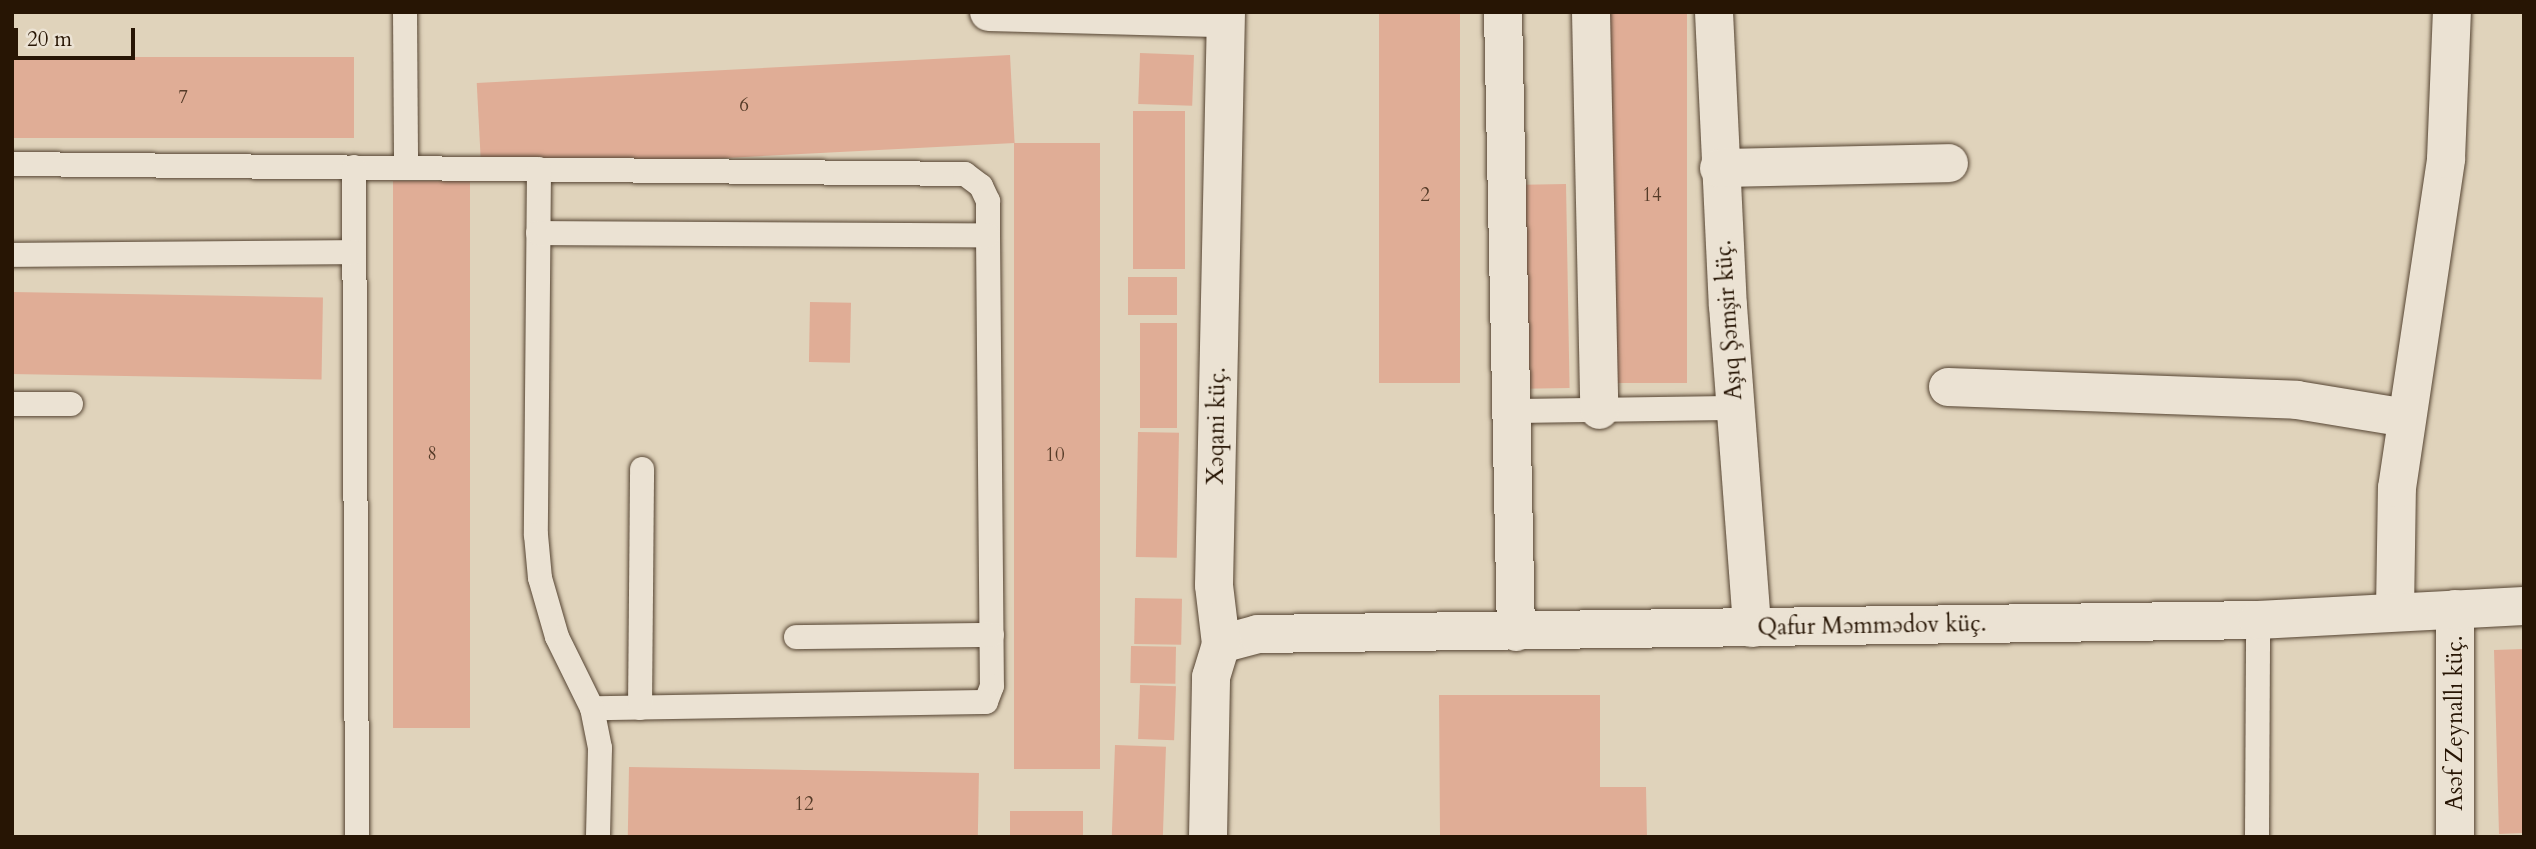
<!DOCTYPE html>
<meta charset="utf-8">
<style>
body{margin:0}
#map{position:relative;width:2536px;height:849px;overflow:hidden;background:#e0d3bb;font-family:Cardo,serif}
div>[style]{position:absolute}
.building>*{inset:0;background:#e0ad96;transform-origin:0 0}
.roads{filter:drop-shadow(0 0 2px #554432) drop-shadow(0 0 2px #554432)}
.lane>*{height:24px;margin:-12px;padding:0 12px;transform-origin:12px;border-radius:12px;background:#ebe2d3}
.street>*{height:38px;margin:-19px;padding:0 19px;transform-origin:19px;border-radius:19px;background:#ebe2d3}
span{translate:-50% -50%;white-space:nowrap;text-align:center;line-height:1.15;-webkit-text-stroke:5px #ebe2d3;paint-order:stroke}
.number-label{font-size:19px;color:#553b28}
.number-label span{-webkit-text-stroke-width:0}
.street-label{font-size:23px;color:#271504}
.frame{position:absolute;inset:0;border:14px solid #271504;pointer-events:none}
.scale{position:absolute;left:14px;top:28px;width:121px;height:32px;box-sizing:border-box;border:4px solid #271504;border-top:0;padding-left:9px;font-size:21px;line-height:24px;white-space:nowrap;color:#271504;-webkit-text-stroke:5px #ebe2d3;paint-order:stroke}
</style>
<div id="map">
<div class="building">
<div style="left:1379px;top:12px;width:81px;height:371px"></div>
<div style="left:1606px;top:12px;width:81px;height:371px"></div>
<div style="left:1140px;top:53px;width:54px;height:51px;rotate:2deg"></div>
<div style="left:1010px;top:55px;width:88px;height:534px;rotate:87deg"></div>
<div style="left:12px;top:57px;width:342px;height:81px"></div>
<div style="left:1133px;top:111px;width:52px;height:158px"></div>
<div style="left:1014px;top:143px;width:86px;height:626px"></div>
<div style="left:393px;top:181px;width:77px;height:547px"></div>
<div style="left:1566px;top:184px;width:204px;height:51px;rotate:89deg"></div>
<div style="left:1177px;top:277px;width:38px;height:49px;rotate:90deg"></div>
<div style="left:12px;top:292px;width:311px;height:82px;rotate:1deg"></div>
<div style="left:810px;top:302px;width:41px;height:60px;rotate:1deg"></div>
<div style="left:1140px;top:323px;width:37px;height:105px"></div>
<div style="left:1138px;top:432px;width:41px;height:125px;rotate:1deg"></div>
<div style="left:1135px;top:598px;width:47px;height:46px;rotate:1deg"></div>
<div style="left:1131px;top:646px;width:45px;height:37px;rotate:1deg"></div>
<div style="clip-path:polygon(2524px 649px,2524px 833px,2499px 834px,2494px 650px)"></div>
<div style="left:1140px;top:685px;width:36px;height:54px;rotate:2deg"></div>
<div style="clip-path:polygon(1439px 695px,1600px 695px,1600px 787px,1646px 787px,1647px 837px,1440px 837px)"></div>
<div style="left:1115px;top:745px;width:51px;height:91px;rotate:2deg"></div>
<div style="left:629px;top:767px;width:350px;height:70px;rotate:1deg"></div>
<div style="left:1083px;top:811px;width:26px;height:73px;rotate:90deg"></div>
</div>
<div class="roads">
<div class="lane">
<div style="left:405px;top:12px;width:155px;rotate:89.6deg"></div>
<div style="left:12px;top:164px;width:953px;rotate:0.6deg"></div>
<div style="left:965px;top:174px;width:20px;rotate:37deg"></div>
<div style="left:981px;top:186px;width:17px;rotate:65deg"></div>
<div style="left:988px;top:201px;width:34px;rotate:90deg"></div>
<div style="left:988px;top:235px;width:451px;rotate:89.5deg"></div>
<div style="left:992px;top:686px;width:17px;rotate:111deg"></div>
<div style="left:986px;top:702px;width:394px;rotate:179.1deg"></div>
<div style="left:354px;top:167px;width:670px;rotate:89.74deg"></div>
<div style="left:539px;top:169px;width:366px;rotate:90.5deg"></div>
<div style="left:536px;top:535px;width:43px;rotate:84.7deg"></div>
<div style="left:540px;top:578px;width:61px;rotate:73.9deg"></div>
<div style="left:557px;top:637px;width:79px;rotate:63.8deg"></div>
<div style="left:592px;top:708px;width:41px;rotate:78.7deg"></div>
<div style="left:600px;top:748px;width:89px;rotate:91.3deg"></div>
<div style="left:538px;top:233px;width:450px;rotate:0.3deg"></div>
<div style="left:12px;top:255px;width:342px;rotate:-0.5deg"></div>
<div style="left:12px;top:404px;width:59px"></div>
<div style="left:1511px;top:411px;width:224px;rotate:-0.8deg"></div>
<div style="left:796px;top:637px;width:196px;rotate:-0.6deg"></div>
<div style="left:640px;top:708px;width:239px;rotate:-89.5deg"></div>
<div style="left:2257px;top:837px;width:217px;rotate:-89.7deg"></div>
</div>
<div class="street">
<div style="left:989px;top:12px;width:236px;rotate:1.5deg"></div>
<div style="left:1503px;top:12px;width:620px;rotate:88.8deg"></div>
<div style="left:1591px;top:12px;width:398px;rotate:88.8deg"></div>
<div style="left:1714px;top:12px;width:294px;rotate:87.3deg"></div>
<div style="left:1728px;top:306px;width:323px;rotate:85.7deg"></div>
<div style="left:1719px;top:168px;width:230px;rotate:-1.2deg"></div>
<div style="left:1948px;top:387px;width:349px;rotate:2.1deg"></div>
<div style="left:2297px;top:400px;width:111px;rotate:9.3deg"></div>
<div style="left:2455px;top:609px;width:228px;rotate:90deg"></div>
<div style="left:2395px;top:611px;width:123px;rotate:-89.1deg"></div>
<div style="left:2397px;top:488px;width:333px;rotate:-81.5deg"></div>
<div style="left:2446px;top:159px;width:147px;rotate:-87.7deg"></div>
<div style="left:1221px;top:644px;width:38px;rotate:-15deg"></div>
<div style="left:1258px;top:634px;width:1000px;rotate:-0.8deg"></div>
<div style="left:2258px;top:620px;width:266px;rotate:-3deg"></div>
<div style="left:1208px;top:837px;width:160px;rotate:-88.9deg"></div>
<div style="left:1211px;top:677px;width:34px;rotate:-73deg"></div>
<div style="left:1221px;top:644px;width:59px;rotate:-96.8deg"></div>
<div style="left:1214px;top:585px;width:573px;rotate:-88.8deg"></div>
</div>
</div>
<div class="number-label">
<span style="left:183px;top:98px">7</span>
<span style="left:744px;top:106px">6</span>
<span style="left:1425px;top:196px">2</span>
<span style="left:1652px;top:196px">14</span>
<span style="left:432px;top:455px">8</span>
<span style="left:1055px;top:456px">10</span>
<span style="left:804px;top:805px">12</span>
</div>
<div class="street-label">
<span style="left:1729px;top:320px;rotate:-94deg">Aşıq Şəmşir küç.</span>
<span style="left:1217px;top:426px;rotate:-89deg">Xəqani küç.</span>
<span style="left:1872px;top:626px;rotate:-1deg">Qafur Məmmədov küç.</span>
<span style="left:2455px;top:723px;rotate:-90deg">Asəf Zeynallı küç.</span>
</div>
<div class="frame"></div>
<div class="scale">20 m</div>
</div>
